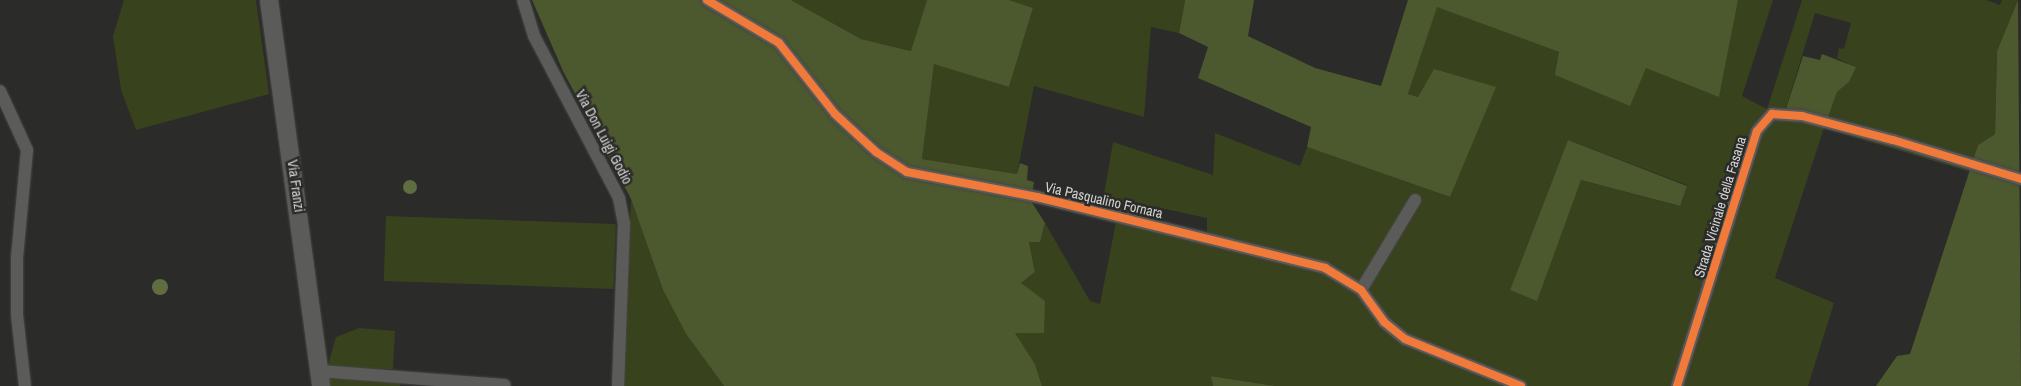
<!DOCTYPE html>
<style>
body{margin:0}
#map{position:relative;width:2021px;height:386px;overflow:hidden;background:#2b2b2a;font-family:"Archivo Narrow",sans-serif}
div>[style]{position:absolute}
.green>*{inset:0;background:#38421c;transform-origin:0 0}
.forest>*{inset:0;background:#4c582d}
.water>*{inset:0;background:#606d41}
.round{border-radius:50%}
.roads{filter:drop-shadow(0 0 1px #464645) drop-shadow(0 0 1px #464645)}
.street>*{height:12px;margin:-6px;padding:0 6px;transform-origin:6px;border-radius:6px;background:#5b5b5a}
.secondary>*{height:18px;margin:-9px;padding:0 9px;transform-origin:9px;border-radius:9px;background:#5b5b5a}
.cycleway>*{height:8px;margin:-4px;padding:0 4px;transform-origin:4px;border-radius:4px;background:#f17a3a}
span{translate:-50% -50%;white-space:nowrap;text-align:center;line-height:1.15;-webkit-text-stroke:5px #2b2c29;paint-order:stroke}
.street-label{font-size:14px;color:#d3d4d2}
</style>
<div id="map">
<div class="green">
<div style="clip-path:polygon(124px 0,256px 0,269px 94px,136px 130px,121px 90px,113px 36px)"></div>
<div style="clip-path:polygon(791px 0,927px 0,912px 51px,861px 39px)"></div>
<div style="clip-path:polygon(1009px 0,1185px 0,1179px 33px,1151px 27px,1144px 117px,1034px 86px,1017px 174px,922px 159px,934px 63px,1009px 87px,1033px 8px)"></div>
<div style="clip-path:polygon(evenodd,1738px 0,1773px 0,1742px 96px,1767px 109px,1802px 0,1986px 0,2000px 5px,2002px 0,2018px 0,1997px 51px,1995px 134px,1978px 145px,1971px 172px,1824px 128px,1775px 278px,1834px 303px,1808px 386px,1276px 386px,1212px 376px,1213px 386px,1042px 386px,1035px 364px,1014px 332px,1044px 333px,1021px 283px,1035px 272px,1029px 242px,1040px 242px,1045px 223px,1090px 301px,1100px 304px,1116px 222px,1261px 259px,1264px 248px,1207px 234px,1207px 218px,1156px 207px,1155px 218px,1102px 206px,1113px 142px,1213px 175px,1215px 133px,1300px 166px,1307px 147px,1450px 197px,1495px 87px,1418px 97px,1408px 94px,1437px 6px,1559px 52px,1646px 68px,1731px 20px,1738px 0,1815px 13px,1851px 23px,1844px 49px,1839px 48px,1837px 58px,1855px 67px,1849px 82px,1837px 92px,1783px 118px,1815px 13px,1738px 0,1568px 140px,1687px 185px,1679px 206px,1581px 180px,1510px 290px,1568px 140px)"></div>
<div style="clip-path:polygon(631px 199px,663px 290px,686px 334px,724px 386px,623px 386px)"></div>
<div style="left:386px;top:216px;width:230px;height:65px;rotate:2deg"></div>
<div style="clip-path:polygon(359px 328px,395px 331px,393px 369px,327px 368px,336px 337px)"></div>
<div style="clip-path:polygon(324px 376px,401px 380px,400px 386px,325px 386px)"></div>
</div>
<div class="forest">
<div style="clip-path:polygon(532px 0,791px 0,861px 39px,911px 51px,927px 0,1009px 0,1033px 8px,1009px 87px,934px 64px,922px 159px,1017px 174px,1020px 163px,1028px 166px,1027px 180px,1034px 182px,1031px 201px,1045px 223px,1040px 242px,1029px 242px,1035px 272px,1021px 283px,1045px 301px,1044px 333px,1015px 333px,1035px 364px,1042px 386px,724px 386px,686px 334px,663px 290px,631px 199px,563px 71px)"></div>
<div style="clip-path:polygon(1185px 0,1254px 0,1248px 36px,1315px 68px,1381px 86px,1408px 0,1738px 0,1719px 97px,1646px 68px,1630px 106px,1555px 75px,1559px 52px,1437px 7px,1408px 94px,1418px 97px,1434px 69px,1496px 87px,1450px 197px,1307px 147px,1311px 127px,1198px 78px,1208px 47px,1179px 33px)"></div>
<div style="clip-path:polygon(2018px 0,2021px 386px,1876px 386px,1897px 356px,1910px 354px,1978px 145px,1995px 134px,1997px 51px)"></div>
<div style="clip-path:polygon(1822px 54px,1856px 67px,1849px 82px,1837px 92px,1824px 128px,1783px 118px,1803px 56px,1820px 60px)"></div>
<div style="clip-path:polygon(1568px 140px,1687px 186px,1680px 206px,1581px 180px,1537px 301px,1510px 290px)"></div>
<div style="clip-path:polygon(1211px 376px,1276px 386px,1213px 386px)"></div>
</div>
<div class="water">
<div class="round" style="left:403px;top:180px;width:14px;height:14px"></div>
<div class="round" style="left:152px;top:279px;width:16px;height:16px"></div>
</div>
<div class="roads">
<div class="street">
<div style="left:523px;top:0;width:38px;rotate:73deg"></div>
<div style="left:534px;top:36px;width:183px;rotate:62.3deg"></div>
<div style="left:619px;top:198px;width:25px;rotate:79deg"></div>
<div style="left:624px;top:223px;width:163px;rotate:92.1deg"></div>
<div style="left:707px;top:0;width:84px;rotate:30.8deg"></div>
<div style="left:779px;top:43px;width:90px;rotate:51.7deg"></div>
<div style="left:835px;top:114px;width:56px;rotate:42.8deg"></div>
<div style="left:876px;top:152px;width:37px;rotate:33deg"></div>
<div style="left:907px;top:172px;width:132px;rotate:10.9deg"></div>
<div style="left:1037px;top:197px;width:297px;rotate:13.8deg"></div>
<div style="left:1325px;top:268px;width:42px;rotate:31.4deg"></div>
<div style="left:1361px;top:290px;width:39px;rotate:54deg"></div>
<div style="left:1384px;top:322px;width:27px;rotate:39deg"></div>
<div style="left:1405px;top:339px;width:125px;rotate:22.1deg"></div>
<div style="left:0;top:91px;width:65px;rotate:65.4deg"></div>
<div style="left:27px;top:150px;width:107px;rotate:95.3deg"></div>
<div style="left:17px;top:257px;width:58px;rotate:90deg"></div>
<div style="left:17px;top:315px;width:71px;rotate:83.6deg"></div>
<div style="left:1361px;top:290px;width:105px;rotate:-59deg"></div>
<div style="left:319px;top:371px;width:186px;rotate:4.3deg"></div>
<div style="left:1677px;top:386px;width:267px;rotate:-72.6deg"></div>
<div style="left:1757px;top:131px;width:23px;rotate:-49deg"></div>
<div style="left:1772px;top:114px;width:30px;rotate:4deg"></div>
<div style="left:1802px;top:116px;width:94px;rotate:14.8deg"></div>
<div style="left:1893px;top:140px;width:134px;rotate:16.9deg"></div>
</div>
<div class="secondary">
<div style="left:269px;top:0;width:389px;rotate:82.3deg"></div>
</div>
</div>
<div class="cycleway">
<div style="left:707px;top:0;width:84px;rotate:30.8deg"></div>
<div style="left:779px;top:43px;width:90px;rotate:51.7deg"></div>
<div style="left:835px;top:114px;width:56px;rotate:42.8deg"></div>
<div style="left:876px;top:152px;width:37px;rotate:33deg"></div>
<div style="left:907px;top:172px;width:132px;rotate:10.9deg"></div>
<div style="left:1037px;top:197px;width:297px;rotate:13.8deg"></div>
<div style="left:1325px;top:268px;width:42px;rotate:31.4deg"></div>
<div style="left:1361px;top:290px;width:39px;rotate:54deg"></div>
<div style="left:1384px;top:322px;width:27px;rotate:39deg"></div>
<div style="left:1405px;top:339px;width:125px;rotate:22.1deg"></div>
<div style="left:1677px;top:386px;width:267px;rotate:-72.6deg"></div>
<div style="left:1757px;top:131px;width:23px;rotate:-49deg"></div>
<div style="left:1772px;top:114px;width:30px;rotate:4deg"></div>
<div style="left:1802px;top:116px;width:94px;rotate:14.8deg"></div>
<div style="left:1893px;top:140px;width:134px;rotate:16.9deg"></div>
</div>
<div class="street-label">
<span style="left:604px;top:137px;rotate:62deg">Via Don Luigi Godio</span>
<span style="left:296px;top:186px;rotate:82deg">Via Franzi</span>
<span style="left:1104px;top:200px;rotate:13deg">Via Pasqualino Fornara</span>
<span style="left:1720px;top:207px;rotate:-73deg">Strada Vicinale della Fasana</span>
</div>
</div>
